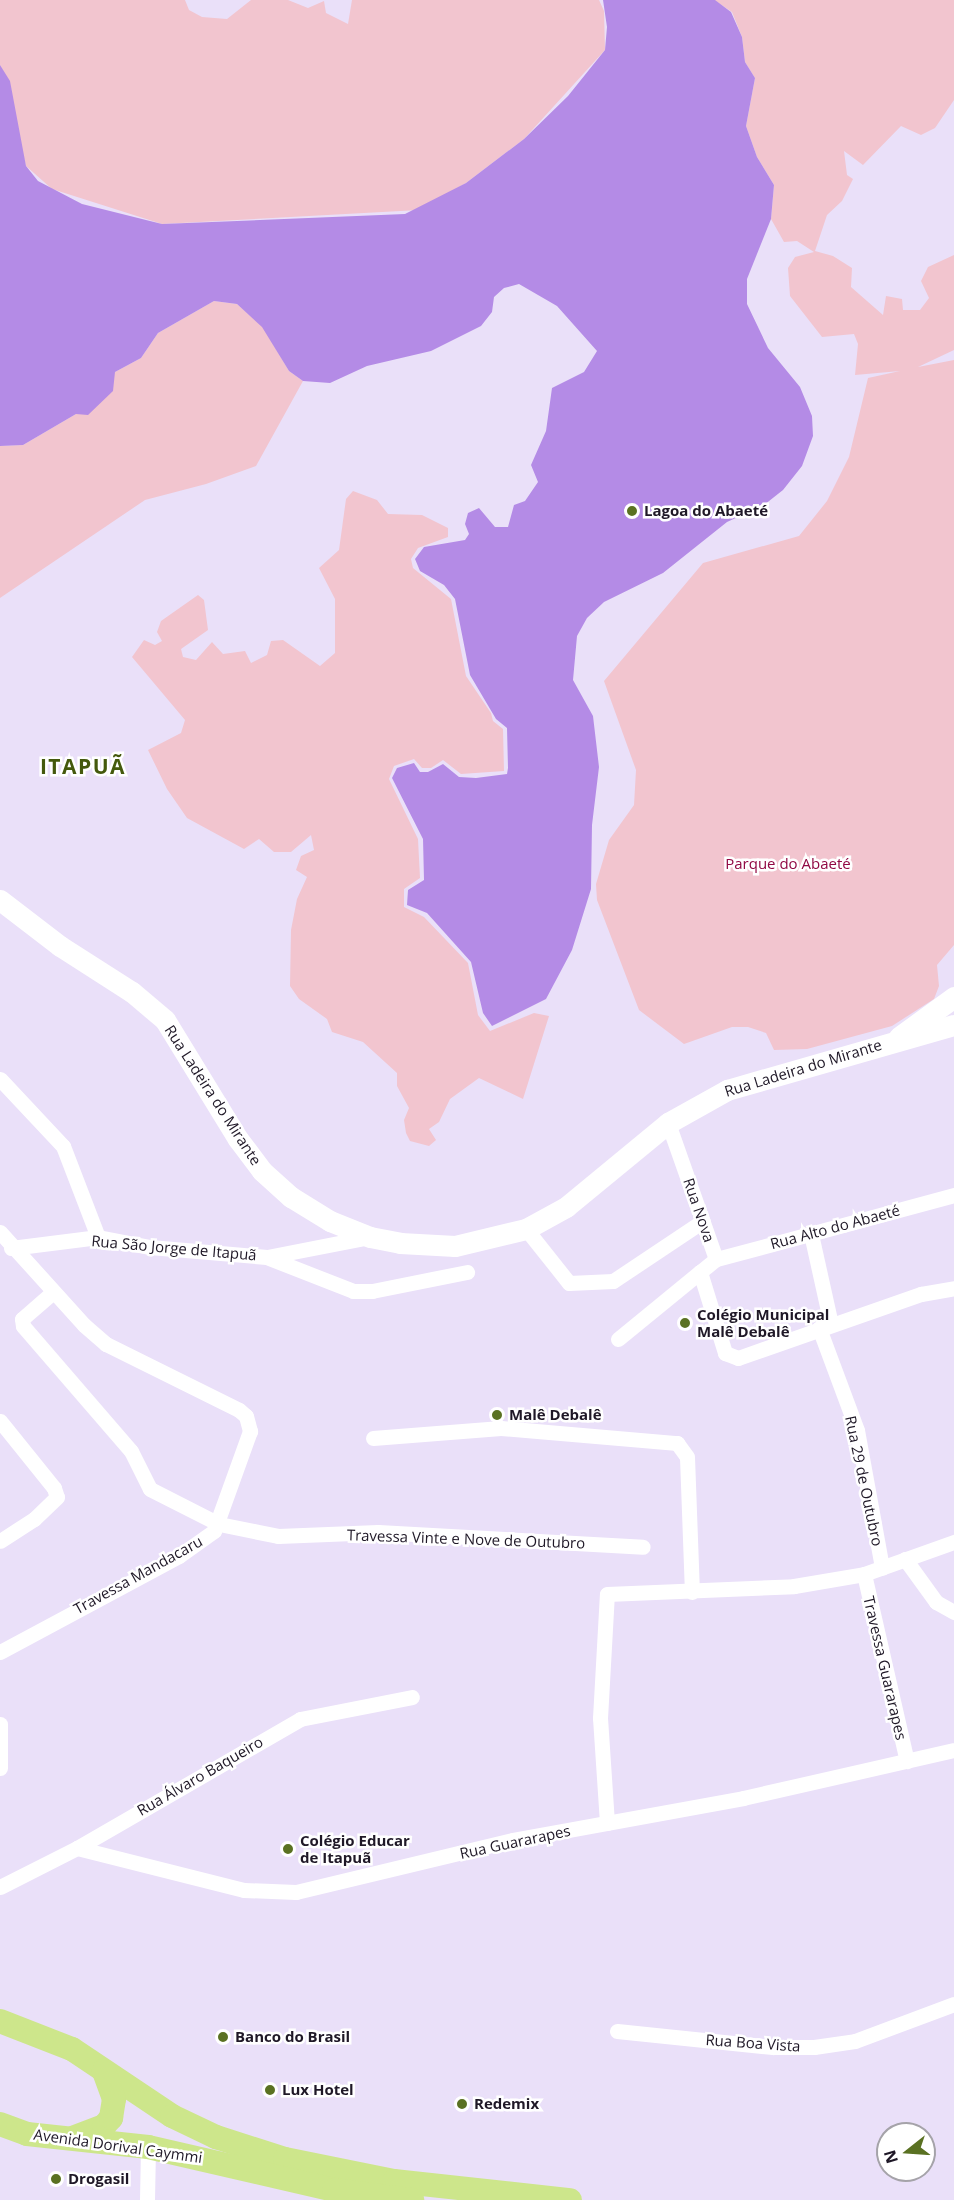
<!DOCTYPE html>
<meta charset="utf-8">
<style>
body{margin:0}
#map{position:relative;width:954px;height:2200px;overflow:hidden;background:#eae0f9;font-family:"Open Sans",sans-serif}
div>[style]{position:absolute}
.green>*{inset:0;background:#f2c5cf}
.water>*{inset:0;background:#b48be6}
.street>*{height:15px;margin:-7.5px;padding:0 7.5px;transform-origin:7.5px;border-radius:7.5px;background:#fff}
.secondary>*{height:21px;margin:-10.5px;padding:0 10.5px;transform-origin:10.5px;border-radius:10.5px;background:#fff}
.primary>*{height:24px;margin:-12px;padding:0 12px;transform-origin:12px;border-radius:12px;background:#cde68b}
.dots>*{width:16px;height:16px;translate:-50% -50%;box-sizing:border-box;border:3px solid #fff;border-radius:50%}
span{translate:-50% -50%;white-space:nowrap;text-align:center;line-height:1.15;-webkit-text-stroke:5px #fff;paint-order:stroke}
.poi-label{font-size:15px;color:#1f1827;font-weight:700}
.left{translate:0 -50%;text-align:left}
.park-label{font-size:15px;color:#910944}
.street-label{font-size:15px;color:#1f1827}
.district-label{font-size:21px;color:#44590d;font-weight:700;letter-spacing:1.5px}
.north{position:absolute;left:876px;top:2122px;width:60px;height:60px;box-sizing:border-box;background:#fff;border:2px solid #a5a3a9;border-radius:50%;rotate:253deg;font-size:16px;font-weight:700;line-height:24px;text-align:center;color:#1f1827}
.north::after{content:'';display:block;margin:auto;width:21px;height:27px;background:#5a7122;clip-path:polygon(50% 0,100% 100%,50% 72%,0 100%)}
</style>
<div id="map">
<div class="green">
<div style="clip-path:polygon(0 0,185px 0,189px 10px,202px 17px,227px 19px,251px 0,288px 0,308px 8px,324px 1px,326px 13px,348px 24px,352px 0,599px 0,604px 11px,605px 50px,524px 139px,466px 183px,419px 210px,162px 224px,52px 189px,26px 166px,0 65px)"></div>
<div style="clip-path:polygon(714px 0,954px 0,954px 100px,935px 128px,921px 135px,901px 126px,863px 165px,844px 151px,847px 175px,853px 179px,842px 201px,827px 215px,815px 251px,833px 256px,852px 268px,851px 287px,883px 315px,886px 296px,902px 299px,903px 310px,920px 310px,929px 298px,921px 281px,928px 267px,954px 255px,954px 350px,918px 367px,954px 360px,954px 945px,937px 965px,939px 986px,934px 999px,892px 1026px,807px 1049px,774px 1050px,766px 1033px,748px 1027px,732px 1027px,684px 1044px,639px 1010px,597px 900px,596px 884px,609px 840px,634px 805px,636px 770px,604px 681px,703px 563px,799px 536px,827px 501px,849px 457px,868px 378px,900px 371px,855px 375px,858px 344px,854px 334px,822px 337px,790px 296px,788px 268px,795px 257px,814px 252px,797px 241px,784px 242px,771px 219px,774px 185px,757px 157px,746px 126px,755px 78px,745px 62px,742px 37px,732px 12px)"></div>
<div style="clip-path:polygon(214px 301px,237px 304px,263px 327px,289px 371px,303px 381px,256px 466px,206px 484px,145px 500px,0 598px,0 446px,23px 445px,76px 414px,115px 372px,141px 358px,158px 333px)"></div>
<div style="clip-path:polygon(353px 491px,377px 500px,388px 514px,422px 515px,448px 528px,448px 537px,418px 548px,411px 559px,413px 568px,451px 599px,466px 676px,491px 713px,493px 721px,503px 729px,504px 771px,461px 774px,443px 760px,431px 768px,422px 768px,414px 759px,394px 766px,389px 779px,418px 839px,420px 878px,404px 889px,404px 907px,424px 917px,468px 963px,478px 1015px,490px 1031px,534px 1013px,549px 1016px,523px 1099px,479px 1078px,450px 1099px,439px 1122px,429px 1129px,436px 1140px,429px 1146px,410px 1141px,406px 1133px,404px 1120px,409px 1108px,397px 1086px,397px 1073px,363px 1042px,332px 1032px,327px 1019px,299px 999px,290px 986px,291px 930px,297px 899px,307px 877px,296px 870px,301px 856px,314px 850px,311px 835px,291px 852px,274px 852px,259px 839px,244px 849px,187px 818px,167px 789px,148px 750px,181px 733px,185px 720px,132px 657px,144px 640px,155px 645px,162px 641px,157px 632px,161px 621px,198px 595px,204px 600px,208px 630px,181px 649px,183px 657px,196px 660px,212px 642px,223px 654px,245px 651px,251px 663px,267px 655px,271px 641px,283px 640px,320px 666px,335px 653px,335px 599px,319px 568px,339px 550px,346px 499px)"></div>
</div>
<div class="water">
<div style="clip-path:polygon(603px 0,715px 0,731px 12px,742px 37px,745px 62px,755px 78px,746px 126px,757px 157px,774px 185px,771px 219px,747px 279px,747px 304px,768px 348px,800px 387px,812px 416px,813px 436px,802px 466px,783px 490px,764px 505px,727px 522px,663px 573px,604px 602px,587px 618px,577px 636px,573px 680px,593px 716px,599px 767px,592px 825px,591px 889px,572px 950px,546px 999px,492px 1026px,483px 1013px,471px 962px,427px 913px,407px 905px,408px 890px,424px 880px,423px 839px,392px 778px,397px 768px,414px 763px,420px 772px,428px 772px,443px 764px,459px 777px,476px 778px,507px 774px,508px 768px,507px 728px,496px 719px,470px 675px,455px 599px,444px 585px,420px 571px,415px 559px,424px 547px,465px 540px,469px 534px,465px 524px,468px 513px,479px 508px,495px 527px,508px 527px,514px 505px,525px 501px,538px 482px,531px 465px,546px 431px,552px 388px,584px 372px,597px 351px,557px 306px,519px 284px,504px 288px,494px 297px,492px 312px,481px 326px,431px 351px,367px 366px,330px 383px,303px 381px,289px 371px,262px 327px,237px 304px,214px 301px,158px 333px,141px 358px,115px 372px,113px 391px,88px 415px,76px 414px,23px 445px,0 446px,0 65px,10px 81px,26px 166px,38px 181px,82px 204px,162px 224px,405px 214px,466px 183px,524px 139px,568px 96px,605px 50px,607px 27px)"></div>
</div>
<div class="street">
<div style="left:0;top:1079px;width:92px;rotate:46.8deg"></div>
<div style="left:63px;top:1146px;width:97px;rotate:69deg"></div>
<div style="left:668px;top:1123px;width:144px;rotate:70.6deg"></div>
<div style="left:954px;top:1195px;width:246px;rotate:164.9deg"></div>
<div style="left:716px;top:1259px;width:21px;rotate:141deg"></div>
<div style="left:700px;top:1272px;width:85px;rotate:72.8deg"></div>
<div style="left:725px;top:1353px;width:14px;rotate:21deg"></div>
<div style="left:738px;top:1358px;width:194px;rotate:-19.3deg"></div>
<div style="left:921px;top:1294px;width:34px;rotate:-10deg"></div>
<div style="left:526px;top:1229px;width:69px;rotate:51.5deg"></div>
<div style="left:569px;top:1283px;width:44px;rotate:-2.6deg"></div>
<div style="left:613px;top:1281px;width:108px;rotate:-33.7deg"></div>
<div style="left:0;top:1232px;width:125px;rotate:47.9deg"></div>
<div style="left:84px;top:1325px;width:29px;rotate:41deg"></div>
<div style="left:106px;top:1344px;width:148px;rotate:26.4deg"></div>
<div style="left:239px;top:1410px;width:9px;rotate:41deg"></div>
<div style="left:246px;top:1416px;width:16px;rotate:75deg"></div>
<div style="left:250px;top:1431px;width:106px;rotate:109.8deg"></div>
<div style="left:214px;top:1531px;width:43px;rotate:144.5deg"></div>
<div style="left:179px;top:1556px;width:203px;rotate:151.8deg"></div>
<div style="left:811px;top:1234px;width:92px;rotate:77.5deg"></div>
<div style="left:11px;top:1248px;width:88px;rotate:-7.2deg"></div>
<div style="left:98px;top:1237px;width:53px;rotate:10.9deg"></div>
<div style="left:150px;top:1247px;width:117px;rotate:4.9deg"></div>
<div style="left:267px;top:1257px;width:105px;rotate:-11deg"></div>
<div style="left:269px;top:1258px;width:90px;rotate:21.4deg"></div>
<div style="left:353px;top:1291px;width:19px"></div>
<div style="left:372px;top:1291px;width:97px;rotate:-11.3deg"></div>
<div style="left:53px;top:1292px;width:41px;rotate:138.9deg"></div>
<div style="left:22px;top:1319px;width:7px;rotate:82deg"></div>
<div style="left:23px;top:1326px;width:165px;rotate:49.2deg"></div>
<div style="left:131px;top:1451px;width:42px;rotate:63.4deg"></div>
<div style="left:150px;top:1489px;width:77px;rotate:26.9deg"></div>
<div style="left:219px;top:1524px;width:60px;rotate:11.5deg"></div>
<div style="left:278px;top:1536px;width:100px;rotate:-2.3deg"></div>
<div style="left:378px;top:1532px;width:265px;rotate:3.2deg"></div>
<div style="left:819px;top:1328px;width:109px;rotate:69.6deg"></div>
<div style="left:857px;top:1430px;width:140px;rotate:79.7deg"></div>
<div style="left:618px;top:1339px;width:106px;rotate:-39.3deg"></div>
<div style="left:0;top:1421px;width:86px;rotate:51.1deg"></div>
<div style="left:54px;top:1488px;width:9px;rotate:72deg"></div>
<div style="left:57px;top:1497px;width:32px;rotate:136deg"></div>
<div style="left:34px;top:1519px;width:40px;rotate:147.1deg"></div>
<div style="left:373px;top:1438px;width:128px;rotate:-4.5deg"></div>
<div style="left:501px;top:1428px;width:177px;rotate:4.9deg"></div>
<div style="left:677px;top:1443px;width:17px;rotate:54deg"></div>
<div style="left:687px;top:1457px;width:135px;rotate:87.9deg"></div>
<div style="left:905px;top:1559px;width:53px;rotate:54.2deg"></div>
<div style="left:936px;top:1602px;width:21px;rotate:29deg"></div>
<div style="left:864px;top:1574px;width:192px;rotate:77.1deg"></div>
<div style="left:0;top:1724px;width:44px;rotate:90deg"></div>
<div style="left:607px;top:1823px;width:105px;rotate:-93.8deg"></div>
<div style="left:600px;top:1718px;width:124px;rotate:-86.8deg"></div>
<div style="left:607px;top:1594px;width:187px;rotate:-2.4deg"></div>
<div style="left:794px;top:1586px;width:71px;rotate:-9.7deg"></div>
<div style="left:864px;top:1574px;width:96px;rotate:-19.6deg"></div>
<div style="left:77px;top:1848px;width:172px;rotate:14.1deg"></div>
<div style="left:244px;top:1890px;width:52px;rotate:2.2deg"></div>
<div style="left:296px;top:1892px;width:223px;rotate:-13.5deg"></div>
<div style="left:513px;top:1840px;width:234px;rotate:-10.3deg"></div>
<div style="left:743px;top:1798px;width:216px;rotate:-12.8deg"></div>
<div style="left:0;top:1887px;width:86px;rotate:-26.9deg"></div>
<div style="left:77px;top:1848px;width:258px;rotate:-30deg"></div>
<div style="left:300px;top:1719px;width:114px;rotate:-11.1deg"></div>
<div style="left:617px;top:2031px;width:157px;rotate:5.9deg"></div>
<div style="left:773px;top:2047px;width:41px"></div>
<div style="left:814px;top:2047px;width:41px;rotate:-8.3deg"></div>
<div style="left:855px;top:2041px;width:106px;rotate:-20.5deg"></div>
<div style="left:147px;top:2200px;width:53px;rotate:-88.9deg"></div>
</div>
<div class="secondary">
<div style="left:0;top:900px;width:76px;rotate:37.5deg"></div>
<div style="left:60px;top:946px;width:85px;rotate:32.6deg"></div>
<div style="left:132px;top:992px;width:43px;rotate:40.3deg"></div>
<div style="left:165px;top:1020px;width:140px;rotate:58.5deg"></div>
<div style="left:238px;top:1139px;width:40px;rotate:53deg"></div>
<div style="left:262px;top:1171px;width:39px;rotate:42deg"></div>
<div style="left:291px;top:1197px;width:46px;rotate:31.6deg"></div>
<div style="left:330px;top:1221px;width:43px;rotate:21.8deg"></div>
<div style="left:370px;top:1237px;width:31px;rotate:11deg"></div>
<div style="left:400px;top:1243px;width:55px;rotate:3.1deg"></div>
<div style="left:455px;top:1246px;width:73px;rotate:-13.5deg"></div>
<div style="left:526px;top:1229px;width:46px;rotate:-28.8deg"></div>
<div style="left:566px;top:1207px;width:132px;rotate:-39.5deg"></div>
<div style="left:668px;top:1123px;width:68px;rotate:-29.2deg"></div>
<div style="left:727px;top:1090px;width:236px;rotate:-16deg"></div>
<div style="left:899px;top:1037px;width:68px;rotate:-36deg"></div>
</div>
<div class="primary">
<div style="left:0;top:2021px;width:77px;rotate:21.3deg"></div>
<div style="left:72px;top:2049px;width:120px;rotate:33.8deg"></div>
<div style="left:172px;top:2116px;width:49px;rotate:25.5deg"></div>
<div style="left:216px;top:2137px;width:72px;rotate:17.7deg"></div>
<div style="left:285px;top:2159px;width:111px;rotate:11.4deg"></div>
<div style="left:394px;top:2181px;width:177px;rotate:6.2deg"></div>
<div style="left:0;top:2124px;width:29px;rotate:20deg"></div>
<div style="left:27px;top:2134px;width:122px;rotate:6.1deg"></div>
<div style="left:148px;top:2147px;width:191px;rotate:13deg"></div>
<div style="left:334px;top:2190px;width:79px;rotate:7.3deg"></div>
<div style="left:75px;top:2137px;width:31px;rotate:-21deg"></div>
<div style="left:104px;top:2126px;width:11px;rotate:-49deg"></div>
<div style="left:111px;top:2118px;width:19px;rotate:-81deg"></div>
<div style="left:114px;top:2099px;width:30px;rotate:-110deg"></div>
</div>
<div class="dots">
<div style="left:632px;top:511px;background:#5a7122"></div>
<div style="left:685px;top:1323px;background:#5a7122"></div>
<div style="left:497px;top:1415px;background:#5a7122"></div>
<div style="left:288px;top:1849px;background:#5a7122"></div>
<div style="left:223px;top:2037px;background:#5a7122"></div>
<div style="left:270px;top:2090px;background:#5a7122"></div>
<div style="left:462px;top:2104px;background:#5a7122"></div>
<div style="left:56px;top:2179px;background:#5a7122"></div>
</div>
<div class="poi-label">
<span class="left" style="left:644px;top:511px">Lagoa do Abaeté</span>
<span class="left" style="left:697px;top:1323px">Colégio Municipal<br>Malê Debalê</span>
<span class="left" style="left:509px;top:1415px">Malê Debalê</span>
<span class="left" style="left:300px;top:1849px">Colégio Educar<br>de Itapuã</span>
<span class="left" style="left:235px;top:2037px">Banco do Brasil</span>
<span class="left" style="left:282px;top:2090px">Lux Hotel</span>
<span class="left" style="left:474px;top:2104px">Redemix</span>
<span class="left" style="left:68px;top:2179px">Drogasil</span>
</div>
<div class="park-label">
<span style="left:788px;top:864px">Parque do Abaeté</span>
</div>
<div class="street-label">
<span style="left:803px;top:1068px;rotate:-17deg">Rua Ladeira do Mirante</span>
<span style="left:213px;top:1095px;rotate:57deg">Rua Ladeira do Mirante</span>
<span style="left:699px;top:1210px;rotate:71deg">Rua Nova</span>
<span style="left:835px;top:1227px;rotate:-15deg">Rua Alto do Abaeté</span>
<span style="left:174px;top:1248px;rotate:5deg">Rua São Jorge de Itapuã</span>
<span style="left:864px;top:1481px;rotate:78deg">Rua 29 de Outubro</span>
<span style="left:466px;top:1539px;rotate:2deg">Travessa Vinte e Nove de Outubro</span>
<span style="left:138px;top:1575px;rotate:-29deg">Travessa Mandacaru</span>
<span style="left:885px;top:1668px;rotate:77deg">Travessa Guararapes</span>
<span style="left:200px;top:1776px;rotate:-30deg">Rua Álvaro Baqueiro</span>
<span style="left:515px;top:1842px;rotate:-12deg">Rua Guararapes</span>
<span style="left:753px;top:2043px;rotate:4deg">Rua Boa Vista</span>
<span style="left:118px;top:2146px;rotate:8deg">Avenida Dorival Caymmi</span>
</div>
<div class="district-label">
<span style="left:83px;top:766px">ITAPUÃ</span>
</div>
<div class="north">N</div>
</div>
